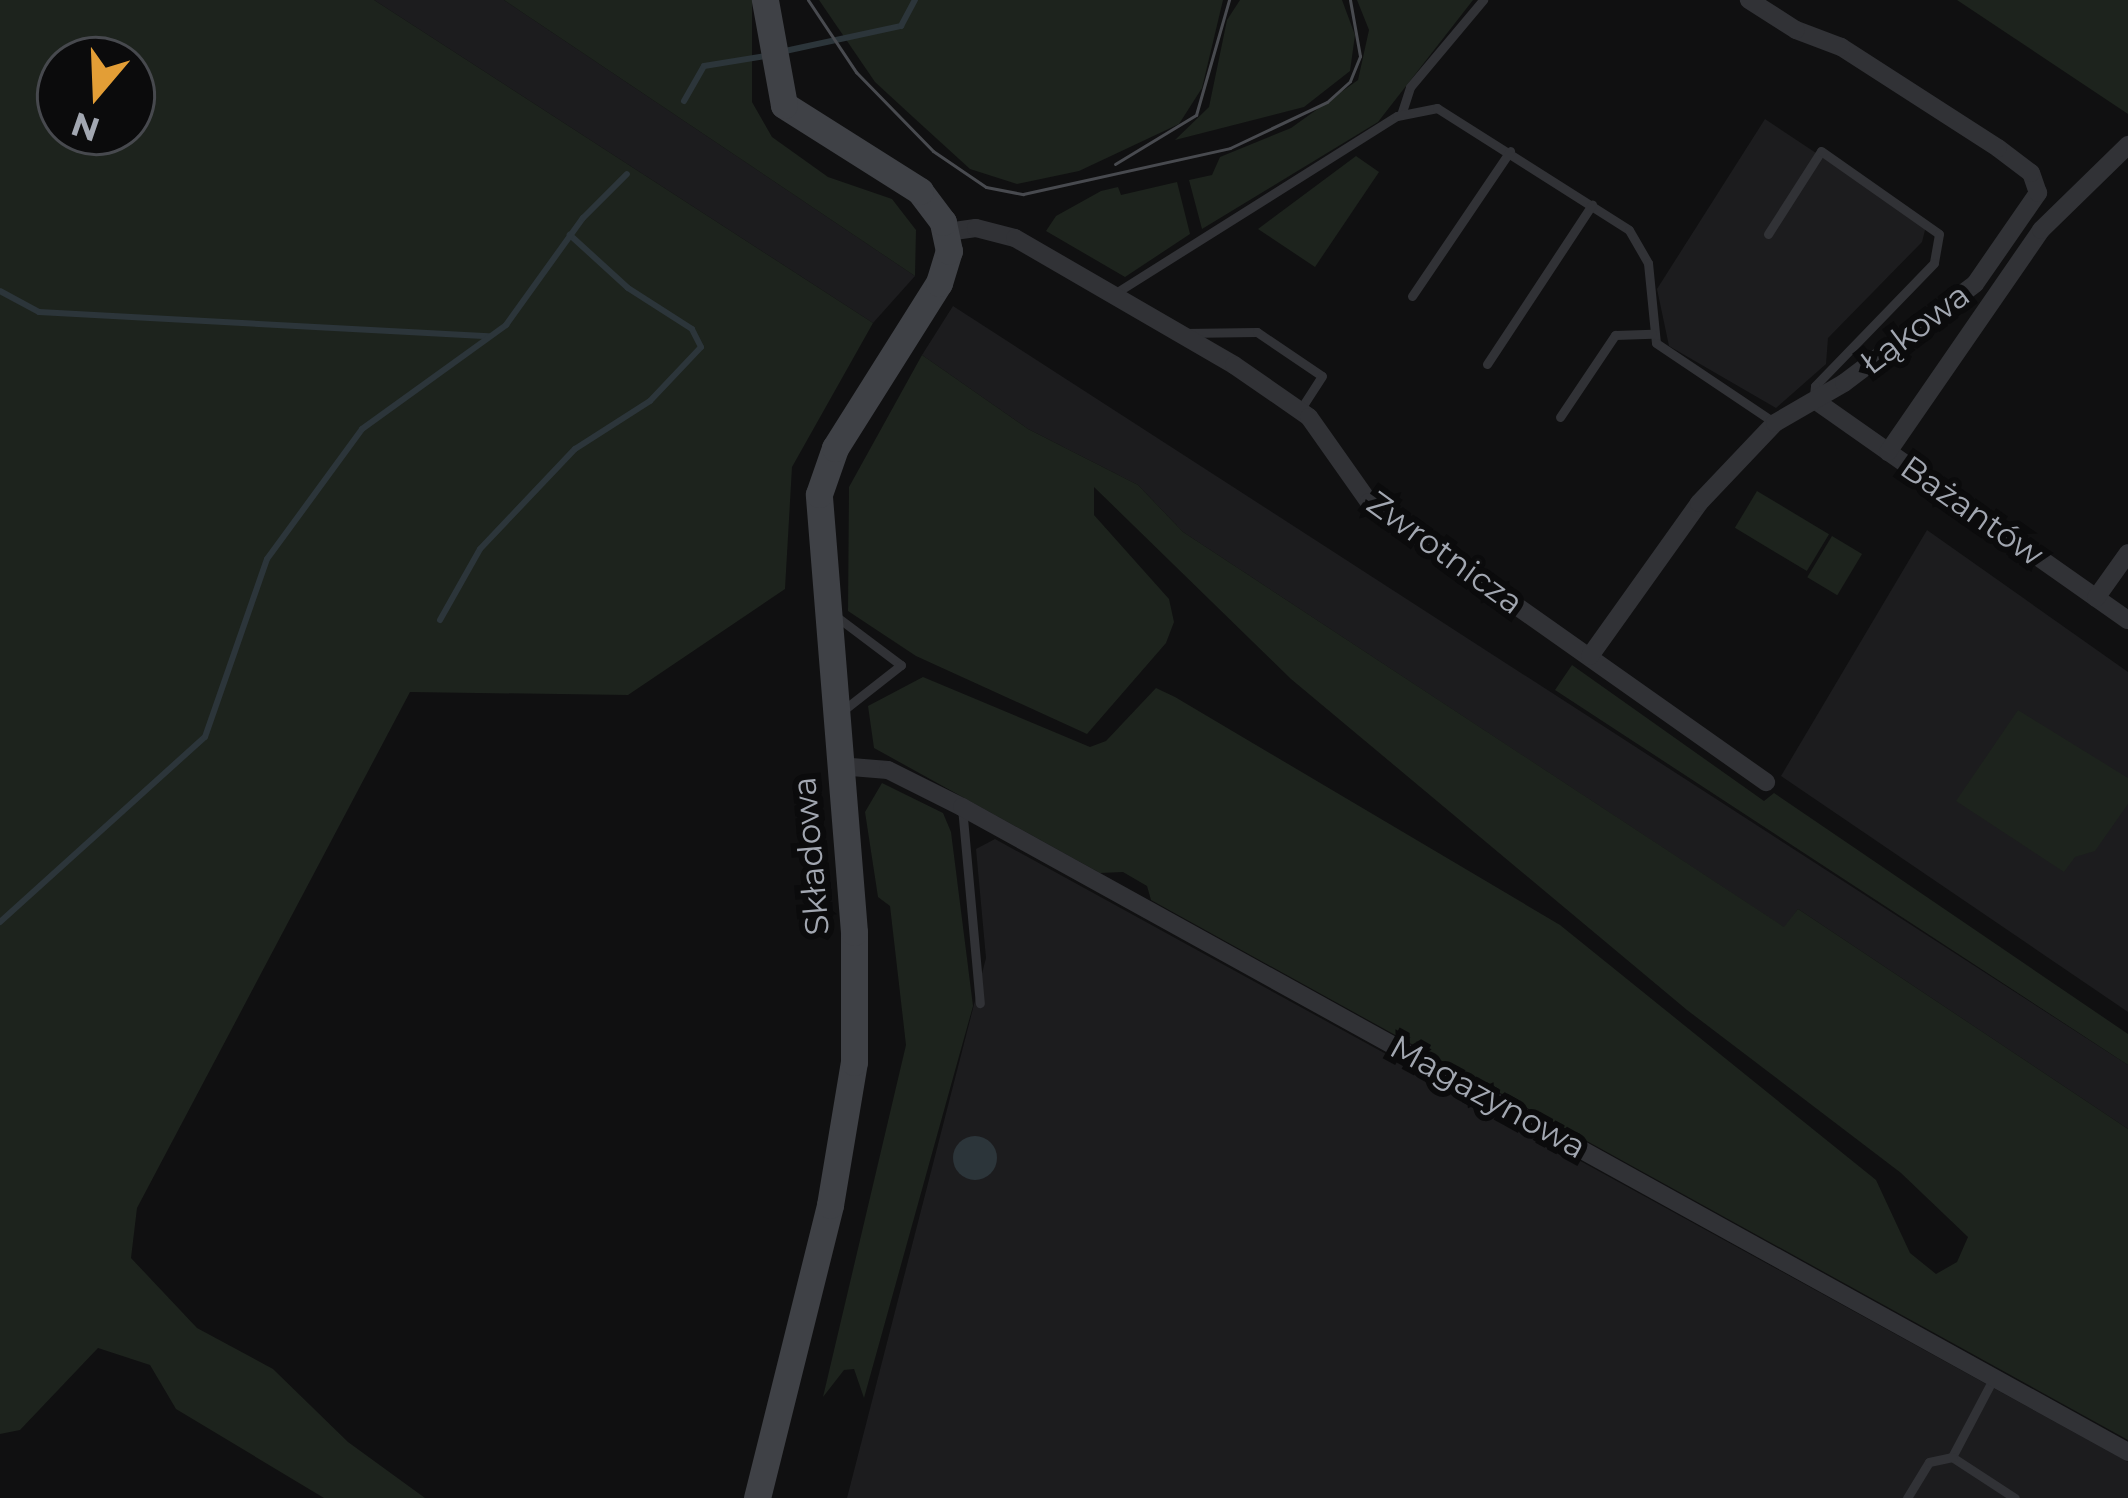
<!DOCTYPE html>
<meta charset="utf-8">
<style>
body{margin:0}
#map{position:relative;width:2128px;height:1498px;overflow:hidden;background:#101011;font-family:Montserrat,sans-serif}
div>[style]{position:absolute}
.built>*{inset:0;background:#1c1c1e}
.green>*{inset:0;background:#1d231d;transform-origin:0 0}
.water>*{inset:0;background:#2c353a}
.round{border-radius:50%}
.stream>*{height:6px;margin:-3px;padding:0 3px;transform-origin:3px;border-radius:3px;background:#2c353a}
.service>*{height:9px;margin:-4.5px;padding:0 4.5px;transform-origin:4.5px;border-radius:4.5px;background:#313236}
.minor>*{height:18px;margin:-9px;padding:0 9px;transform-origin:9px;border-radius:9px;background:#313236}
.secondary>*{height:27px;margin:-13.5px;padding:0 13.5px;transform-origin:13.5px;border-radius:13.5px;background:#3f4146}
.tram>*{height:3px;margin:-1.5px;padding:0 1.5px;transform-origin:1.5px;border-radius:1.5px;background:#484a4f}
span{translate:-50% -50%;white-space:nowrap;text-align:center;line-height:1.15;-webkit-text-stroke:12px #0b0b0c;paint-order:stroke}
.street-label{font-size:33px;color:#a2a7b1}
.north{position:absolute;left:36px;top:36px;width:120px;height:120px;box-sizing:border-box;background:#0b0b0c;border:3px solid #47494e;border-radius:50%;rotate:199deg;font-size:33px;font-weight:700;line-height:48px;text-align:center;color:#a2a7b1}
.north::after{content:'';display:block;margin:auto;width:42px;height:54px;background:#e39e36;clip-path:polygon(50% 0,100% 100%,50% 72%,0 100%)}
</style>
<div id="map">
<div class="built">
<div style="clip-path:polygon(374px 0,504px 0,915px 276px,873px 323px)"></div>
<div style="clip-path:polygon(1765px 119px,1926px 226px,1922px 242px,1828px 338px,1826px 364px,1776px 408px,1669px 346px,1657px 289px)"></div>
<div style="clip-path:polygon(953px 306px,2128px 1065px,2128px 1129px,1798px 909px,1785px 928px,1183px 532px,1138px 485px,1028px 429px,922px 355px)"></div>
<div style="clip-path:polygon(1927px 530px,2128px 672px,2128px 1012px,1781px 776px)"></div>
<div style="clip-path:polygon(995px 839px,2128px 1462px,2128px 1498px,847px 1498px,986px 958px,976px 849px)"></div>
</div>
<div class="green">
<div style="clip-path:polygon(evenodd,0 0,374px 0,873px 323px,792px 467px,785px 589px,628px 695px,410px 692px,137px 1208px,131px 1258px,197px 1328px,273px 1369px,348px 1442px,425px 1498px,324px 1498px,176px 1409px,150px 1365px,98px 1348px,20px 1430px,0 1434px,0 0,60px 60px,132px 60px,132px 132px,60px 132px,60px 60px)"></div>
<div style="clip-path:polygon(504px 0,752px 0,752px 102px,772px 137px,828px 177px,892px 199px,916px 230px,915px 276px)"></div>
<div style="clip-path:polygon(819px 0,1223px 0,1202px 88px,1179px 124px,1079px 171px,1017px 184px,970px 169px,913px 117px,875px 82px)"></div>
<div style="clip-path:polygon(1240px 0,1342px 0,1355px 35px,1350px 71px,1304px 107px,1175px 140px,1209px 107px,1227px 20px)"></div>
<div style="clip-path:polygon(1357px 0,1473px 0,1378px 122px,1202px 229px,1189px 180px,1212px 175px,1220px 157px,1291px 128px,1358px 80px,1369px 30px)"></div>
<div style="clip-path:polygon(1957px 0,2128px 0,2128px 114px)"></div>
<div style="clip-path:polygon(1356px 156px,1379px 172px,1315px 267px,1258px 229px)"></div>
<div style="clip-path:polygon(1177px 182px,1190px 234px,1125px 277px,1046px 231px,1056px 216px,1101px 191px,1118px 187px,1121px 195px)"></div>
<div style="clip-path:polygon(922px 355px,1028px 429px,1138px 485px,1183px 532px,1784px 927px,1798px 909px,2128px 1129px,2128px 1440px,1151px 900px,1147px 886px,1123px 872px,1100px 873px,874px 748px,868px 706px,923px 677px,1090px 747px,1106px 741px,1156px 688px,1175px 697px,1560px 925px,1876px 1180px,1910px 1253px,1936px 1274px,1957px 1262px,1968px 1237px,1901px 1173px,1687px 1010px,1291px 679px,1094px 487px,1094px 515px,1169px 599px,1174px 622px,1166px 643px,1087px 734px,916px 656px,848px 611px,849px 487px)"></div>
<div style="left:1757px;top:491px;width:84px;height:43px;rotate:31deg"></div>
<div style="left:1832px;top:536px;width:35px;height:48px;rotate:31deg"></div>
<div style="clip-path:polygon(1572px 665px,1764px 801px,1774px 793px,2128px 1034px,2128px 1065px,1555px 690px)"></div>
<div style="clip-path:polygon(2018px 710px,2128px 778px,2128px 804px,2095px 851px,2075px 857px,2064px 872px,1956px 801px)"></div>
<div style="clip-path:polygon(882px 783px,943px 813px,951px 832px,973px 1006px,864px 1398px,854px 1369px,844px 1370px,823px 1397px,906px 1045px,890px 906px,878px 897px,865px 812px)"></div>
</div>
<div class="water">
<div class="round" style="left:953px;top:1136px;width:44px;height:44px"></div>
</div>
<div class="stream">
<div style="left:785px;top:51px;width:119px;rotate:-12.2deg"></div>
<div style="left:901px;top:26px;width:30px;rotate:-62deg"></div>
<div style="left:684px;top:101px;width:40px;rotate:-60.3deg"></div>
<div style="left:704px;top:66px;width:63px;rotate:-9.2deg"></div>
<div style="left:0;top:291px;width:44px;rotate:28.3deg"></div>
<div style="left:39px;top:312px;width:450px;rotate:3.1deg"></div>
<div style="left:440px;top:620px;width:81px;rotate:-60.6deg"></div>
<div style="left:480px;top:549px;width:138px;rotate:-46.5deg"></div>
<div style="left:575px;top:449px;width:89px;rotate:-32.6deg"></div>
<div style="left:650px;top:401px;width:74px;rotate:-46.6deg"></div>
<div style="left:701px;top:347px;width:20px;rotate:-117deg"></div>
<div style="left:692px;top:329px;width:76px;rotate:-147.4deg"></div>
<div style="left:628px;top:288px;width:79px;rotate:-137.6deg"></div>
<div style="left:0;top:922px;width:276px;rotate:-42.1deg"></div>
<div style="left:205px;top:737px;width:188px;rotate:-70.8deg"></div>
<div style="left:267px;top:559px;width:161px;rotate:-53.8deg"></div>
<div style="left:362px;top:429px;width:178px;rotate:-35.8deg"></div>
<div style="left:506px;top:325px;width:132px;rotate:-54.3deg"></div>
<div style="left:583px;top:218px;width:62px;rotate:-45deg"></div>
</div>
<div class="service">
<div style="left:1401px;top:115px;width:29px;rotate:-72deg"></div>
<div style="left:1410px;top:87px;width:114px;rotate:-50deg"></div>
<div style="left:1768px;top:234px;width:98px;rotate:-57.4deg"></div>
<div style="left:1821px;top:151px;width:144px;rotate:35.1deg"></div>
<div style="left:1939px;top:234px;width:29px;rotate:100deg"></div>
<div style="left:1934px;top:263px;width:171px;rotate:134.1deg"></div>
<div style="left:1815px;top:386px;width:10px;rotate:96deg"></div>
<div style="left:1114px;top:294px;width:334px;rotate:-32.2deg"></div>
<div style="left:1397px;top:116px;width:41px;rotate:-11.3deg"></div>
<div style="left:1437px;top:108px;width:227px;rotate:32.4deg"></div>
<div style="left:1629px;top:230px;width:38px;rotate:60deg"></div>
<div style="left:1648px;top:263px;width:80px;rotate:84.3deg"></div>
<div style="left:1656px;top:343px;width:143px;rotate:33.9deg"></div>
<div style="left:1412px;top:296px;width:175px;rotate:-55.9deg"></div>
<div style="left:1184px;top:333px;width:73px;rotate:-0.8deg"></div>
<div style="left:1257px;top:332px;width:78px;rotate:34.1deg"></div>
<div style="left:1322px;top:376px;width:40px;rotate:122.9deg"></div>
<div style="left:1487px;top:364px;width:191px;rotate:-56.6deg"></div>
<div style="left:1560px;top:417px;width:99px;rotate:-56.1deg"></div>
<div style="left:1615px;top:335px;width:37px;rotate:-2deg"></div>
<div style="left:837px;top:617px;width:80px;rotate:36.9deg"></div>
<div style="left:901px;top:665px;width:76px;rotate:141.9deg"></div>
<div style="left:962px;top:807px;width:197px;rotate:84.8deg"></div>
<div style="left:1992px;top:1381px;width:86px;rotate:117.8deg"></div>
<div style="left:1952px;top:1457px;width:75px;rotate:33.1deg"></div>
<div style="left:1907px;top:1498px;width:42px;rotate:-58.6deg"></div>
<div style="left:1929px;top:1462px;width:24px;rotate:-12deg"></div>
</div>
<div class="minor">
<div style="left:947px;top:232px;width:29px;rotate:-8deg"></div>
<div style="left:976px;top:228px;width:40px;rotate:14.4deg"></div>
<div style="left:1015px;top:238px;width:253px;rotate:30.1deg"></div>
<div style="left:1234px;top:365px;width:91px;rotate:34.7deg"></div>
<div style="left:1309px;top:417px;width:104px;rotate:54.8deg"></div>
<div style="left:1369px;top:502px;width:486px;rotate:35.2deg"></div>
<div style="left:1816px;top:401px;width:381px;rotate:35.1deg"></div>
<div style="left:1888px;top:452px;width:270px;rotate:-55.4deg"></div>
<div style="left:2041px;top:230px;width:122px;rotate:-44.3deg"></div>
<div style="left:2096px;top:598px;width:55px;rotate:-54.6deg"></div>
<div style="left:1590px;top:656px;width:188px;rotate:-54.5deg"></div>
<div style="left:1699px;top:503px;width:110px;rotate:-46.5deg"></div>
<div style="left:1775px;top:423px;width:80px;rotate:-30.1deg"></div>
<div style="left:1844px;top:383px;width:164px;rotate:-37.1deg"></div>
<div style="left:1975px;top:284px;width:111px;rotate:-55.3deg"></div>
<div style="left:2038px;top:193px;width:21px;rotate:-109deg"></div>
<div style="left:2031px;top:173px;width:41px;rotate:-142.9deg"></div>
<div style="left:1998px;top:148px;width:187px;rotate:-147.2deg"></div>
<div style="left:1841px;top:47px;width:48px;rotate:-159.3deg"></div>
<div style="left:1796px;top:30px;width:56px;rotate:-147.4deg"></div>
<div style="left:839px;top:766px;width:49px;rotate:4.7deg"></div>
<div style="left:888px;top:770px;width:83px;rotate:26.6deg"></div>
<div style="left:962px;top:807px;width:1333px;rotate:28.95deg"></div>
</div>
<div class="secondary">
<div style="left:757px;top:1498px;width:302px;rotate:-76deg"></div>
<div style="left:830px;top:1205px;width:145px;rotate:-80.5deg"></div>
<div style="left:854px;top:1062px;width:130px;rotate:-90deg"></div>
<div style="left:854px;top:932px;width:439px;rotate:-94.6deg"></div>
<div style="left:819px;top:494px;width:49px;rotate:-70.8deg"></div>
<div style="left:835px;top:448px;width:195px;rotate:-57.8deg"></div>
<div style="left:939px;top:283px;width:34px;rotate:-73deg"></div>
<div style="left:949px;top:251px;width:30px;rotate:-102deg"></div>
<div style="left:943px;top:222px;width:39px;rotate:-127deg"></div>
<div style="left:920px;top:191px;width:161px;rotate:-147.7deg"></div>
<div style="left:784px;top:105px;width:107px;rotate:-100.3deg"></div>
</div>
<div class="tram">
<div style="left:808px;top:0;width:87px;rotate:56.3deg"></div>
<div style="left:856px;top:72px;width:110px;rotate:45.7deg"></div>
<div style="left:933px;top:151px;width:64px;rotate:34.2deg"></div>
<div style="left:986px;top:187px;width:38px;rotate:11deg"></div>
<div style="left:1023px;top:194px;width:212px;rotate:-12.5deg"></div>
<div style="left:1230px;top:148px;width:107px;rotate:-25.4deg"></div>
<div style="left:1327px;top:102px;width:31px;rotate:-42deg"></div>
<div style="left:1350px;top:81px;width:27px;rotate:-68deg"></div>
<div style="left:1360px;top:56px;width:57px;rotate:-100.1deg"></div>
<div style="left:1115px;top:164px;width:95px;rotate:-31.2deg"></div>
<div style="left:1196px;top:115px;width:120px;rotate:-74deg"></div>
</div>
<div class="street-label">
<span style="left:1915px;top:329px;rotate:-37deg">Łąkowa</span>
<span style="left:1972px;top:511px;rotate:35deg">Bażantów</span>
<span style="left:1445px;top:553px;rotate:36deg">Zwrotnicza</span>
<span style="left:811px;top:856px;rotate:-95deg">Składowa</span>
<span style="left:1488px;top:1097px;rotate:29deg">Magazynowa</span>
</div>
<div class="north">N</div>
</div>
